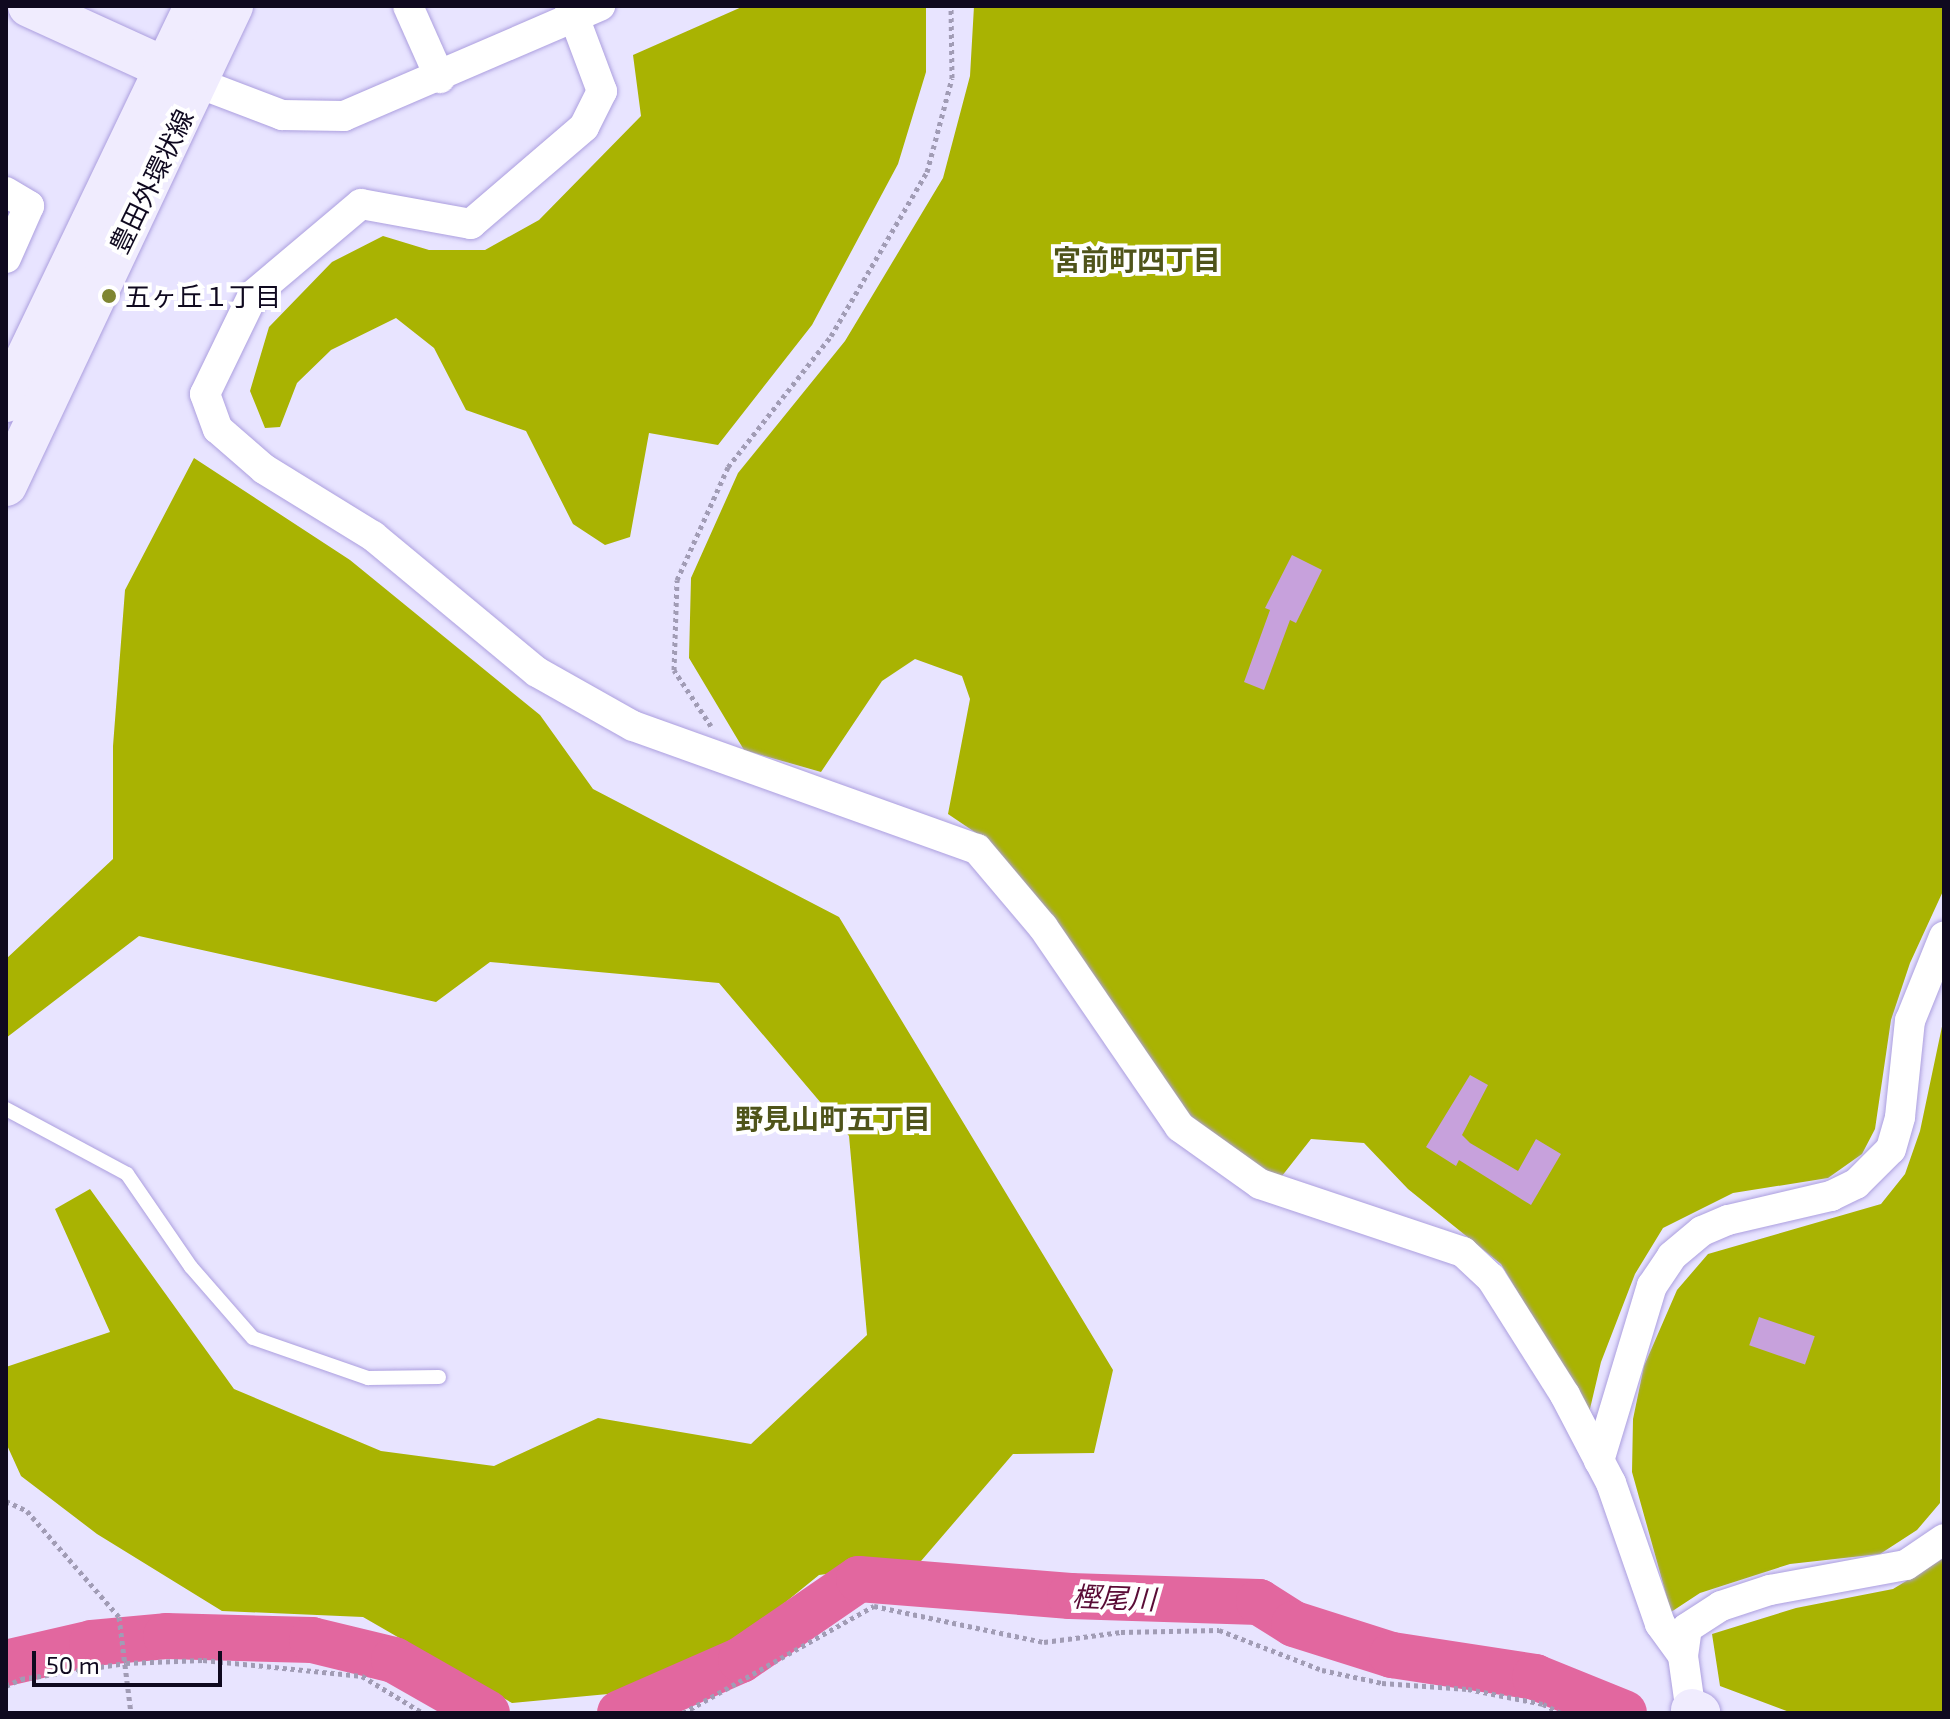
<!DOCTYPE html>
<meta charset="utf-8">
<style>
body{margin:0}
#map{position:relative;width:1950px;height:1719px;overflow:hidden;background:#e8e4ff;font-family:"Exo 2","Noto Sans JP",sans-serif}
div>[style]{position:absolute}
.forest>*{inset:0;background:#a9b302}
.river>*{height:46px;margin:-23px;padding:0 23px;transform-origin:23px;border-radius:23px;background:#e2679f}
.building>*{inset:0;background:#c7a1dc;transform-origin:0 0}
.path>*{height:5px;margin-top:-2.5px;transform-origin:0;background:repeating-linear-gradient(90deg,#a19cb5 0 4px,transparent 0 8px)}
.roads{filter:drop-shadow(0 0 2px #ac9fdf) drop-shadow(0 0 2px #ac9fdf)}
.lane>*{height:14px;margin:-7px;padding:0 7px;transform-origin:7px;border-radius:7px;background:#fff}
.street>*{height:30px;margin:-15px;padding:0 15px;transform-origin:15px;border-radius:15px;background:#fff}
.secondary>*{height:42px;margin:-21px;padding:0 21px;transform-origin:21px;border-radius:21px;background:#f0ecfe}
.dots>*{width:22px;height:22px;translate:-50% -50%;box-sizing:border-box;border:4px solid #fff;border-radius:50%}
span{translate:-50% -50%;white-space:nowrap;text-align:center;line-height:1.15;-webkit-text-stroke:8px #fff;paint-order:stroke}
.street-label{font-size:26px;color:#0f091f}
.poi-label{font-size:26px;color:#0f091f}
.left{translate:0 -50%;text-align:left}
.neighbourhood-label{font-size:28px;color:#4f541a;font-weight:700}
.water-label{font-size:28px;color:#5a0c36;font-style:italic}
.frame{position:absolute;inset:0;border:8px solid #0f091f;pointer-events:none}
.scale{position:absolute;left:32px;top:1651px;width:190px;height:36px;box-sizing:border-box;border:4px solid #0f091f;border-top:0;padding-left:10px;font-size:24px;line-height:28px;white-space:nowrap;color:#0f091f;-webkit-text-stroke:6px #fff;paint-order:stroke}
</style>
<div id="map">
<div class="forest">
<div style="clip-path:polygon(744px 6px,926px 6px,926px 72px,898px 164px,812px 325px,718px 445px,649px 433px,630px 537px,605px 545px,573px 524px,526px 431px,466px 410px,434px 348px,396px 318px,331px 350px,297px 383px,280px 427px,265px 428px,250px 391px,269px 327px,332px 262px,383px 236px,429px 250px,485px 250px,539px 220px,641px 116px,633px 55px)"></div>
<div style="clip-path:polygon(974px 6px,1944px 6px,1944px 889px,1910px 963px,1891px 1020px,1875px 1129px,1862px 1154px,1828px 1178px,1733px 1193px,1663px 1228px,1635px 1274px,1601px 1362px,1589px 1413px,1501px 1264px,1408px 1189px,1364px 1143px,1311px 1139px,1278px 1181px,1187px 1115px,985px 839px,948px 814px,970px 699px,962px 676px,915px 659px,882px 681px,821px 772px,744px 750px,689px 658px,691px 578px,738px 473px,845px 341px,943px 178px,970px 76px)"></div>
<div style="clip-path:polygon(194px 458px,350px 560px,540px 715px,593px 789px,839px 917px,1113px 1370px,1094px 1453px,1013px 1454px,921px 1561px,819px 1575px,724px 1652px,608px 1694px,512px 1703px,363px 1617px,222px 1611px,97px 1534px,21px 1476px,6px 1443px,6px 1367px,110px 1332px,55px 1209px,90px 1189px,234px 1389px,381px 1451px,494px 1466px,598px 1418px,751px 1444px,867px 1335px,849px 1136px,719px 983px,490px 962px,436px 1002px,139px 936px,6px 1038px,6px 959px,113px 859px,113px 746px,125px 590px)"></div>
<div style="clip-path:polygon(1944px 1017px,1940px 1503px,1917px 1530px,1880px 1554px,1790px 1564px,1700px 1593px,1671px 1612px,1632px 1472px,1633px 1419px,1644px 1366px,1677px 1290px,1708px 1254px,1881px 1204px,1905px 1174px,1920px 1131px)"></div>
<div style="clip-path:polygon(1944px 1558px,1944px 1713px,1792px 1713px,1720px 1686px,1712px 1634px,1796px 1608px,1893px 1589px)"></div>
</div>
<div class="river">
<div style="left:6px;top:1663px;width:88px;rotate:-13.1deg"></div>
<div style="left:92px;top:1643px;width:74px;rotate:-5.4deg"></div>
<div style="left:166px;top:1636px;width:146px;rotate:1.6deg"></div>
<div style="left:312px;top:1640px;width:84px;rotate:13.7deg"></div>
<div style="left:394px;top:1660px;width:107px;rotate:29.7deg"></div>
<div style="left:620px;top:1713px;width:132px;rotate:-23.7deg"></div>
<div style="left:741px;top:1660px;width:143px;rotate:-34.5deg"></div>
<div style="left:859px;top:1579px;width:212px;rotate:4.6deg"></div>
<div style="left:1070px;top:1596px;width:189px;rotate:1.8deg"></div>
<div style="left:1259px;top:1602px;width:41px;rotate:32.2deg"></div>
<div style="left:1294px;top:1624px;width:103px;rotate:17.6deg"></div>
<div style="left:1392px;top:1655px;width:145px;rotate:8.7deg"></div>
<div style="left:1535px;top:1677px;width:96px;rotate:22deg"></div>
</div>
<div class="building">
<div style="clip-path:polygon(1292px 555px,1322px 570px,1296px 623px,1290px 620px,1264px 690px,1244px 682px,1270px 610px,1265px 608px)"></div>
<div style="clip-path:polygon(1470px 1075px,1488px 1085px,1462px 1135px,1470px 1143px,1518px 1171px,1536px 1139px,1561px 1154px,1531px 1205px,1459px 1160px,1456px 1166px,1426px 1147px)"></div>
<div style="left:1759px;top:1317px;width:59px;height:30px;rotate:19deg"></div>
</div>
<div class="path">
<div style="left:711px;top:726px;width:67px;rotate:-123.5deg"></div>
<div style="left:674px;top:670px;width:90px;rotate:-88.1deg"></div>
<div style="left:677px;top:580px;width:124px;rotate:-65.7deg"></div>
<div style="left:728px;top:467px;width:167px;rotate:-51.8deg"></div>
<div style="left:831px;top:336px;width:190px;rotate:-59.7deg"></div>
<div style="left:927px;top:172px;width:97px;rotate:-75.1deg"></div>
<div style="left:952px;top:78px;width:72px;rotate:-90.8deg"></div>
<div style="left:6px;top:1501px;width:23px;rotate:25deg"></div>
<div style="left:27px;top:1511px;width:140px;rotate:49deg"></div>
<div style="left:119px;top:1617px;width:97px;rotate:82.9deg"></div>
<div style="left:6px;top:1686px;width:17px;rotate:-25deg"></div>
<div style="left:21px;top:1679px;width:106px;rotate:-8.7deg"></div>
<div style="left:126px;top:1663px;width:77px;rotate:-2.2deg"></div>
<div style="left:203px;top:1660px;width:160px;rotate:5.7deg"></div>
<div style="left:362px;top:1676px;width:71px;rotate:31.2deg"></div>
<div style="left:683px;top:1713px;width:219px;rotate:-29.3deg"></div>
<div style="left:874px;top:1606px;width:174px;rotate:12deg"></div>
<div style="left:1044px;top:1642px;width:78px;rotate:-7.4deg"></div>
<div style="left:1121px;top:1632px;width:98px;rotate:-1.2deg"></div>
<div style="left:1219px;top:1630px;width:110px;rotate:21.2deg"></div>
<div style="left:1322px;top:1670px;width:61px;rotate:12.2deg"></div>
<div style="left:1382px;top:1683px;width:86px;rotate:4deg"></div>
<div style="left:1468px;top:1689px;width:76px;rotate:11.3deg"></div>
<div style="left:1543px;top:1704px;width:20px;rotate:27deg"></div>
</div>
<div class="roads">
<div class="lane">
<div style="left:6px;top:1109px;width:137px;rotate:28.2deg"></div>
<div style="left:127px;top:1174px;width:113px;rotate:55.5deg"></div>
<div style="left:191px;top:1267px;width:94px;rotate:48.9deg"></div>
<div style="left:253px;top:1338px;width:122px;rotate:19.2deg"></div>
<div style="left:368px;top:1378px;width:71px;rotate:-0.8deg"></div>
</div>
<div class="street">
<div style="left:408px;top:6px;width:79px;rotate:66deg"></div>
<div style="left:570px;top:6px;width:91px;rotate:69.4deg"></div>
<div style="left:602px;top:91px;width:40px;rotate:116.6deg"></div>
<div style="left:584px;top:127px;width:149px;rotate:139.4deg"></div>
<div style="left:471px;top:224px;width:112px;rotate:-169.7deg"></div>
<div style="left:361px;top:204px;width:141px;rotate:139.9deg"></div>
<div style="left:253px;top:295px;width:110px;rotate:115.9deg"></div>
<div style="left:205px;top:394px;width:37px;rotate:70deg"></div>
<div style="left:218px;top:429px;width:61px;rotate:41deg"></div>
<div style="left:264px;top:469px;width:128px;rotate:31.6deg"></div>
<div style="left:373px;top:536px;width:213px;rotate:39.7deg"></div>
<div style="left:537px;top:672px;width:110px;rotate:29.4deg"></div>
<div style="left:633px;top:726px;width:365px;rotate:19.7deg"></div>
<div style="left:977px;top:849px;width:102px;rotate:49.8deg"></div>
<div style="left:1043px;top:927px;width:242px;rotate:55.6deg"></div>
<div style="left:1180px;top:1127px;width:98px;rotate:35.5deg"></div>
<div style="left:1260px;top:1184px;width:214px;rotate:18.5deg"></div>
<div style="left:1463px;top:1252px;width:38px;rotate:43deg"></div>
<div style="left:1491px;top:1278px;width:138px;rotate:57.7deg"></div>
<div style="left:1565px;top:1395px;width:99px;rotate:62.4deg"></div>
<div style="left:1611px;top:1483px;width:149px;rotate:70.8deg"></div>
<div style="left:1660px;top:1624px;width:39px;rotate:54deg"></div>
<div style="left:198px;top:83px;width:90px;rotate:20.9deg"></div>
<div style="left:282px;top:115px;width:62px;rotate:0.9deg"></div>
<div style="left:344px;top:116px;width:279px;rotate:-23.3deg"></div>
<div style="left:6px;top:192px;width:27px;rotate:31deg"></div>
<div style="left:29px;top:206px;width:57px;rotate:113.9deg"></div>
<div style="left:1599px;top:1461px;width:183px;rotate:-73.2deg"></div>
<div style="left:1652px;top:1286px;width:36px;rotate:-56deg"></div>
<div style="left:1672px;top:1256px;width:39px;rotate:-40deg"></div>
<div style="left:1702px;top:1231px;width:28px;rotate:-23deg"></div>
<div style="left:1728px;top:1220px;width:106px;rotate:-13.1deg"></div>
<div style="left:1831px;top:1196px;width:28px;rotate:-26deg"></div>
<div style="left:1856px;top:1184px;width:49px;rotate:-45deg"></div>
<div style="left:1891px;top:1149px;width:33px;rotate:-74deg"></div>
<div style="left:1900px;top:1117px;width:97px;rotate:-84.1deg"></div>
<div style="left:1910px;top:1021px;width:91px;rotate:-68deg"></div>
<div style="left:1691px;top:1713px;width:58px;rotate:-98deg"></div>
<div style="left:1683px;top:1656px;width:28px;rotate:-82deg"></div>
<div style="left:1687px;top:1628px;width:40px;rotate:-32.9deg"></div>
<div style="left:1721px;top:1606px;width:52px;rotate:-18.1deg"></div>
<div style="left:1770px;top:1590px;width:138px;rotate:-10.4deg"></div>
<div style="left:1906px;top:1565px;width:46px;rotate:-34.4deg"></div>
</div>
<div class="secondary">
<div style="left:29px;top:6px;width:176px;rotate:24.5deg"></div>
<div style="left:6px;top:401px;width:438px;rotate:-64.4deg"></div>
<div style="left:6px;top:485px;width:530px;rotate:-64.74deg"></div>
<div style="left:1692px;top:1710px;width:8px;rotate:23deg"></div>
</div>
</div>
<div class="dots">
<div style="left:109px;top:296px;background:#7f8632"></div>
</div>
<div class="street-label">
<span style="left:151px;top:181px;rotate:-64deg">豊田外環状線</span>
</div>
<div class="poi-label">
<span class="left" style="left:125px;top:296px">五ヶ丘１丁目</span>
</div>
<div class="neighbourhood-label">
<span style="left:1137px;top:259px">宮前町四丁目</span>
<span style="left:833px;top:1118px">野見山町五丁目</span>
</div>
<div class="water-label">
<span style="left:1114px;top:1597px;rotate:2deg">樫尾川</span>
</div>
<div class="frame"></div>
<div class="scale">50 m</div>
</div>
